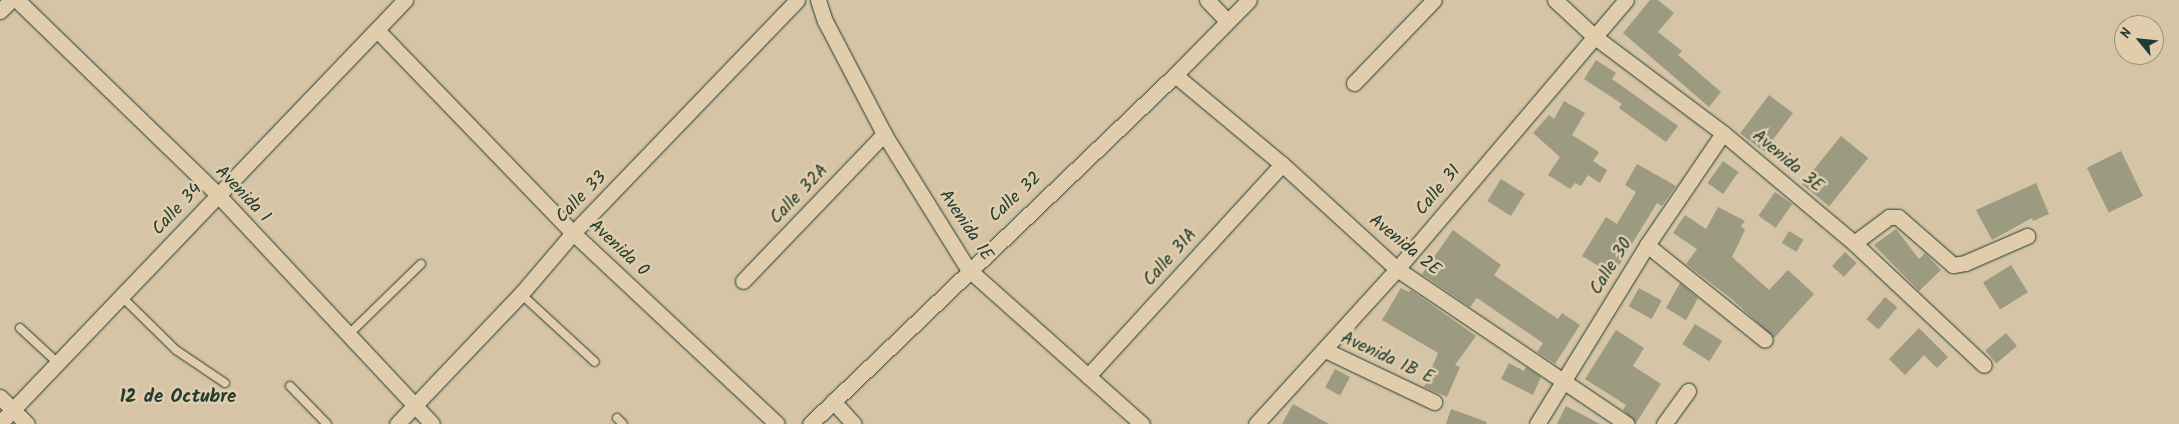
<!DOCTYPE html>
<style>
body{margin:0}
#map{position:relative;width:2179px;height:424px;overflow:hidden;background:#d5c4a5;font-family:Kalam,sans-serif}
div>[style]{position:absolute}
.building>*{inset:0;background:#9c9a81;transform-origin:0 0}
.roads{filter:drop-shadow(0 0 1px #1f3d34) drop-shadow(0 0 1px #1f3d34)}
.service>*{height:8px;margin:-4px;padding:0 4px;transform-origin:4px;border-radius:4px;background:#e1cdac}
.minor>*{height:15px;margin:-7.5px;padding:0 7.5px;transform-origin:7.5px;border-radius:7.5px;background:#e1cdac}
span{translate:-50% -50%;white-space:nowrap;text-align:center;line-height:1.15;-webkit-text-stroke:5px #e1cdac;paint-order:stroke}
.street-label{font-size:18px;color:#1f3d34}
.neighbourhood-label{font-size:19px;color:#1f3d34;font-weight:700}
.north{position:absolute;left:2114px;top:15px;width:50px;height:50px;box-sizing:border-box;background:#e1cdac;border:1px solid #93937c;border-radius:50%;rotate:298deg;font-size:14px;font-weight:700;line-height:20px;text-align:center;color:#1f3d34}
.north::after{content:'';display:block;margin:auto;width:18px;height:22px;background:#1f3d34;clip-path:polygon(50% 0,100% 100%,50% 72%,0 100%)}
</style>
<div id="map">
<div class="building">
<div style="clip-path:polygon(1650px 0,1658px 0,1674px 13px,1658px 32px,1682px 51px,1678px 55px,1721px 92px,1709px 107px,1623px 33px)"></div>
<div style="clip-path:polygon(1596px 60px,1616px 73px,1612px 79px,1678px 126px,1666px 142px,1619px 108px,1622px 104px,1584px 79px)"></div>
<div style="left:1769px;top:95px;width:30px;height:48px;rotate:37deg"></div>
<div style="clip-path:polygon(1564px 101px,1585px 113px,1572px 135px,1599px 152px,1593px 161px,1607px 170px,1600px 183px,1588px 175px,1581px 186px,1575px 183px,1570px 189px,1548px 175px,1560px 157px,1533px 133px,1549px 115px,1554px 119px)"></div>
<div style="left:1841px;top:136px;width:35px;height:62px;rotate:39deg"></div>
<div style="left:2121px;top:151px;width:50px;height:38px;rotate:64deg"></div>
<div style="left:1723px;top:161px;width:19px;height:27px;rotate:35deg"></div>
<div style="clip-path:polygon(1637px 164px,1676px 186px,1662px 206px,1657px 203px,1613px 275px,1582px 256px,1606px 217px,1617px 224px,1636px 192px,1625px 185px)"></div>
<div style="left:1501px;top:179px;width:28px;height:26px;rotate:32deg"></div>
<div style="clip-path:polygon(2036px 183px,2049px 214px,2033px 221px,2032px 218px,1992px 240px,1976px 210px)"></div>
<div style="left:1775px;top:192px;width:21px;height:29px;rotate:35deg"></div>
<div style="clip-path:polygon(1718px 207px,1745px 221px,1741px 226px,1745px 230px,1732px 257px,1769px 290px,1788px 270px,1814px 294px,1774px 338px,1733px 300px,1686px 264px,1697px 249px,1673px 233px,1685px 215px,1706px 229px)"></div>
<div style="clip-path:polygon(1896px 229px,1919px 259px,1925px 253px,1941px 270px,1919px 291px,1874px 245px)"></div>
<div style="clip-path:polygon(1453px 230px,1501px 265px,1494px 275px,1558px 319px,1562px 313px,1580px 325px,1555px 364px,1537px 352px,1543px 343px,1477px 298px,1470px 307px,1422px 274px)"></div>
<div style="left:1789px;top:231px;width:17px;height:14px;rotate:31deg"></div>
<div style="left:1845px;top:252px;width:16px;height:19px;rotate:43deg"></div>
<div style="left:2011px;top:265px;width:32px;height:33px;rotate:58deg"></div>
<div style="clip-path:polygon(1680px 283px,1698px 298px,1686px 320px,1666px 308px)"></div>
<div style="clip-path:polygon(1401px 288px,1409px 292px,1411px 290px,1476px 336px,1455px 365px,1460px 367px,1447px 397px,1424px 387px,1438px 353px,1382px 320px)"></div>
<div style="left:1639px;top:288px;width:26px;height:21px;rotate:29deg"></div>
<div style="left:1885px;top:297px;width:16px;height:29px;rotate:40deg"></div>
<div style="left:1695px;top:324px;width:32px;height:24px;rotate:32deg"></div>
<div style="clip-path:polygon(1919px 328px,1948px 357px,1937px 368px,1924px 355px,1905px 375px,1889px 359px)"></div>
<div style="clip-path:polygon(1616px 330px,1644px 348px,1633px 366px,1661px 384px,1636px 423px,1623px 410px,1626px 405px,1585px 379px)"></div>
<div style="left:2006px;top:333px;width:17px;height:27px;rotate:50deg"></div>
<div style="clip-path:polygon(1509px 363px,1524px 371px,1526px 367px,1541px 377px,1533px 395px,1501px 379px)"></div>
<div style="left:1335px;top:369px;width:17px;height:21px;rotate:28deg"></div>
<div style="clip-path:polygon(1293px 404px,1329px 424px,1282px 424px)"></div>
<div style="clip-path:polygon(1566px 406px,1600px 424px,1557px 424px)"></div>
<div style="clip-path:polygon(1451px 409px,1487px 422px,1486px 424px,1446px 424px)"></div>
</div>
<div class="roads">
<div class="service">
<div style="left:521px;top:294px;width:100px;rotate:42.6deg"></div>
<div style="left:122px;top:297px;width:76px;rotate:44.5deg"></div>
<div style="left:176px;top:350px;width:59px;rotate:34deg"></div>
<div style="left:20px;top:328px;width:53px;rotate:42.7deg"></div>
<div style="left:350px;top:333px;width:99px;rotate:-44.2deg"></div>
<div style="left:290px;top:386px;width:53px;rotate:45.8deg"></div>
<div style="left:617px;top:418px;width:8px;rotate:45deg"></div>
</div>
<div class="minor">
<div style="left:17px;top:0;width:280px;rotate:44.1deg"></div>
<div style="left:218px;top:195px;width:313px;rotate:46.9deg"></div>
<div style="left:818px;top:0;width:22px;rotate:72deg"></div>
<div style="left:825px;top:21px;width:127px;rotate:62.4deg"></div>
<div style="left:884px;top:134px;width:159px;rotate:58.1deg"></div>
<div style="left:968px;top:269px;width:233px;rotate:41.7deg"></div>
<div style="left:1207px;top:0;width:29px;rotate:46deg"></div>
<div style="left:1555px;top:0;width:54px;rotate:42.8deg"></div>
<div style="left:1595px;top:37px;width:160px;rotate:36.9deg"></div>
<div style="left:1723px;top:133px;width:171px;rotate:40deg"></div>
<div style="left:1854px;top:243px;width:178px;rotate:43.2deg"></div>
<div style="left:0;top:11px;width:16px;rotate:-45deg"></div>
<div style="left:377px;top:30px;width:282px;rotate:46deg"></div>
<div style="left:573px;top:233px;width:279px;rotate:43.1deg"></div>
<div style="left:1175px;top:75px;width:139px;rotate:39.8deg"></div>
<div style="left:1282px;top:164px;width:156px;rotate:42.4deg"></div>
<div style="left:1397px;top:269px;width:277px;rotate:34deg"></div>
<div style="left:1354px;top:83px;width:115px;rotate:-46.1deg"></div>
<div style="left:1854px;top:243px;width:44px;rotate:-36.6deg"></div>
<div style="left:1889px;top:217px;width:9px"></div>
<div style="left:1898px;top:217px;width:73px;rotate:41.1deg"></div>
<div style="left:1953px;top:265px;width:12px;rotate:-9deg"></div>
<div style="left:1965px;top:263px;width:68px;rotate:-23.5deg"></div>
<div style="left:1647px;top:245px;width:151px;rotate:38.8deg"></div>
<div style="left:743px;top:281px;width:204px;rotate:-46.2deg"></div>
<div style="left:1325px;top:350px;width:121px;rotate:25.5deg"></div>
<div style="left:1088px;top:376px;width:287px;rotate:-47.5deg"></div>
<div style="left:0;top:397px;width:38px;rotate:45deg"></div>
<div style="left:833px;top:401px;width:31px;rotate:48deg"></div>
<div style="left:0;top:423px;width:586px;rotate:-46.25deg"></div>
<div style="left:397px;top:424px;width:180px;rotate:-46.4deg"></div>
<div style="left:521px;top:294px;width:80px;rotate:-49.6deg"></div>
<div style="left:573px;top:233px;width:323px;rotate:-46.1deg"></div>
<div style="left:810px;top:424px;width:505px;rotate:-43.72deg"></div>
<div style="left:1175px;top:75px;width:105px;rotate:-45.4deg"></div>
<div style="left:1256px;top:424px;width:210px;rotate:-47.7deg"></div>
<div style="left:1397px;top:269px;width:353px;rotate:-49.6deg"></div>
<div style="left:1537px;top:424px;width:210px;rotate:-58.4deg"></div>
<div style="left:1647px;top:245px;width:135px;rotate:-55.8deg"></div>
<div style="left:1664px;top:424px;width:41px;rotate:-54deg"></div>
</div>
</div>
<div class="street-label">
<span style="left:1787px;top:162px;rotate:40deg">Avenida 3E</span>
<span style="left:1439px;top:191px;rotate:-50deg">Calle 31</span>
<span style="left:242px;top:195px;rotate:46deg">Avenida 1</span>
<span style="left:800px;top:195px;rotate:-46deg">Calle 32A</span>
<span style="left:582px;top:198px;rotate:-46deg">Calle 33</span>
<span style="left:1016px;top:198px;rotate:-43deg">Calle 32</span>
<span style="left:178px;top:210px;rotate:-47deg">Calle 34</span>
<span style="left:965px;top:226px;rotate:56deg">Avenida 1E</span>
<span style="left:1404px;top:246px;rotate:39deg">Avenida 2E</span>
<span style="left:618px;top:249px;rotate:43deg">Avenida 0</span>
<span style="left:1171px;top:258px;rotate:-48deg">Calle 31A</span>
<span style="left:1612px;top:267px;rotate:-58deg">Calle 30</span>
<span style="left:1387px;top:359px;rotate:25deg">Avenida 1B E</span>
</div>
<div class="neighbourhood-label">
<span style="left:178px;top:398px">12 de Octubre</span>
</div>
<div class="north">N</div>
</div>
